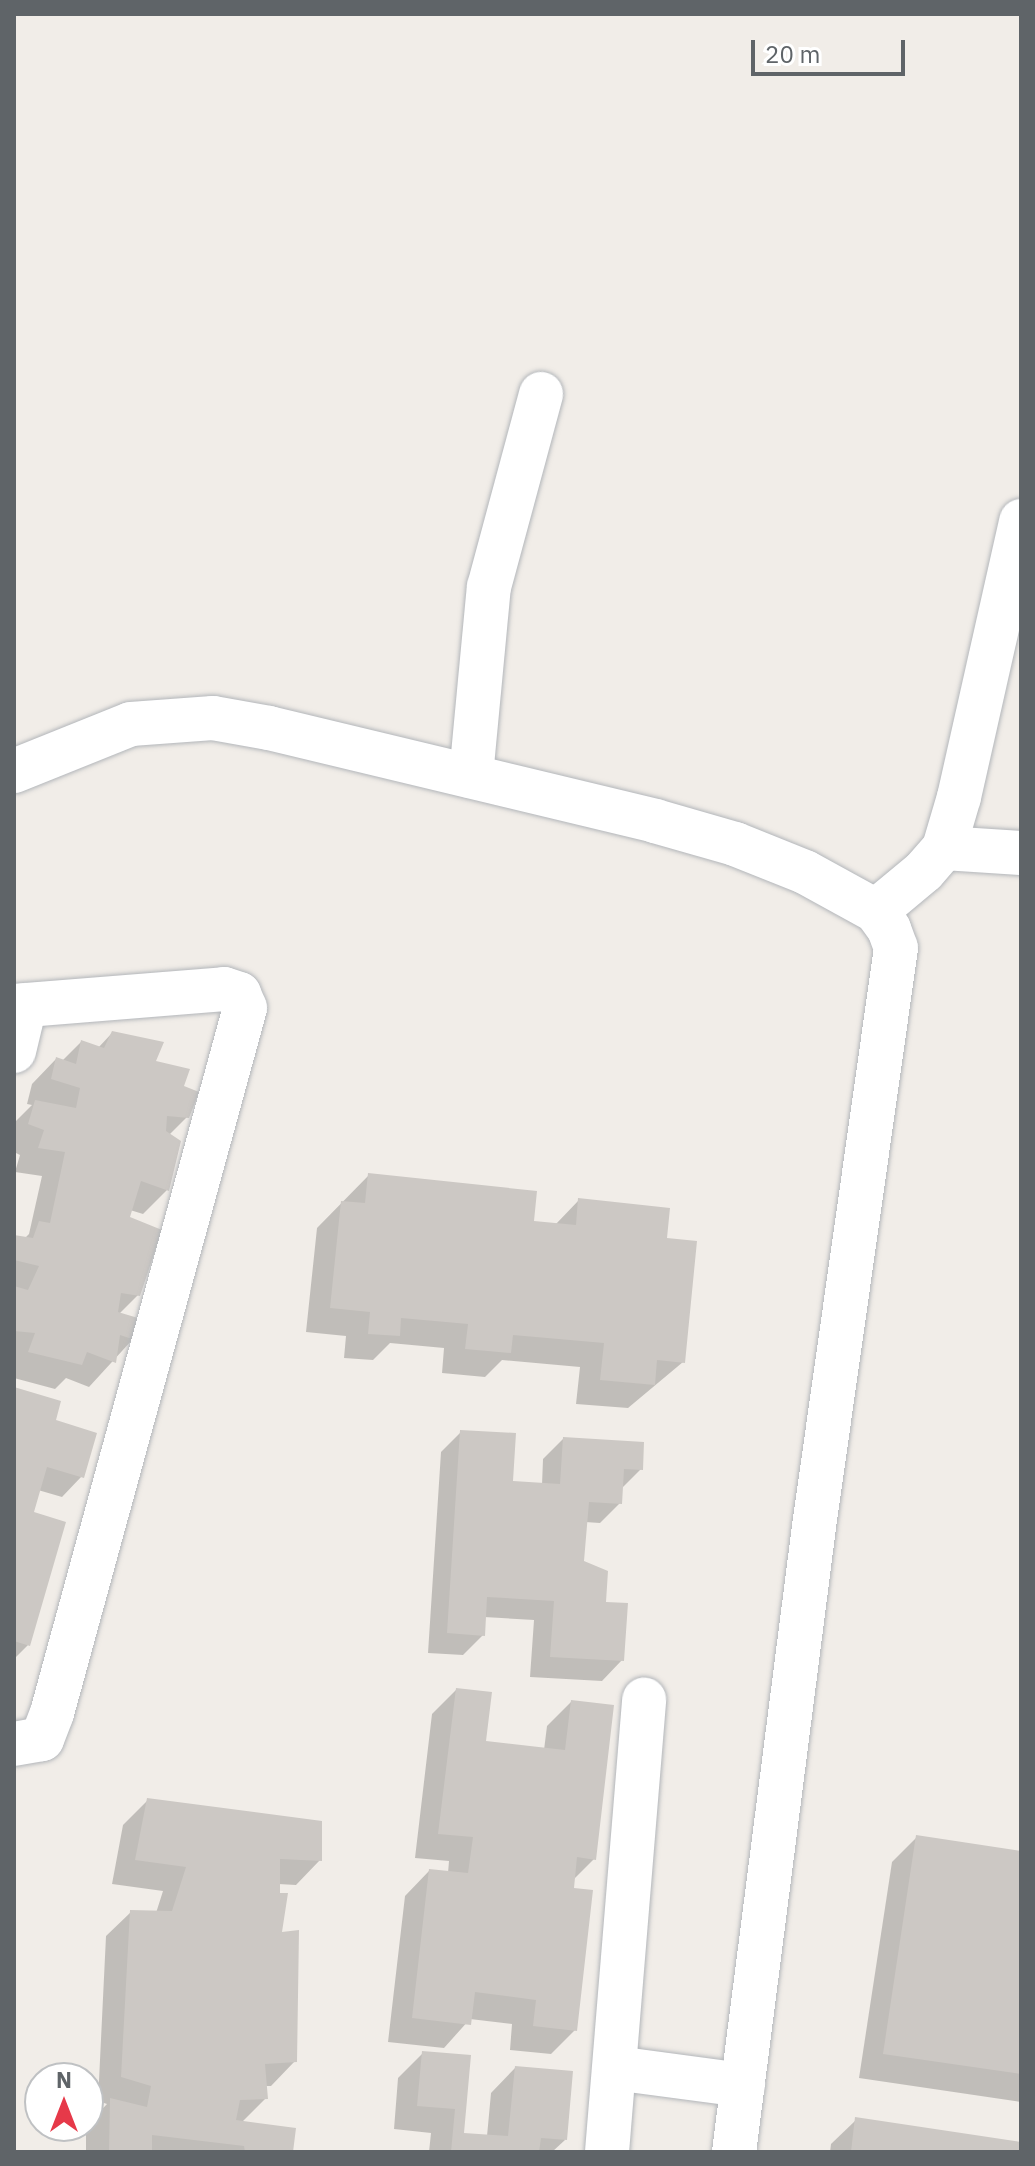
<!DOCTYPE html>
<style>
body{margin:0}
#map{position:relative;width:1035px;height:2166px;overflow:hidden;background:#f1ede8;font-family:"IBM Plex Sans",sans-serif}
div>[style]{position:absolute}
.shadow>*{inset:0;background:#0003}
.building>*{inset:0;background:#ccc8c4}
.roads{filter:drop-shadow(0 0 2px #b3b6ba) drop-shadow(0 0 2px #b3b6ba)}
.minor>*{height:44px;margin:-22px;padding:0 22px;transform-origin:22px;border-radius:22px;background:#fff}
span{translate:-50% -50%;white-space:nowrap;text-align:center;line-height:1.15;-webkit-text-stroke:6px #fff;paint-order:stroke}
.frame{position:absolute;inset:0;border:16px solid #5f6468;pointer-events:none}
.north{position:absolute;left:24px;top:2062px;width:80px;height:80px;box-sizing:border-box;background:#fff;border:2px solid #bfc1c3;border-radius:50%;rotate:0deg;font-size:22px;font-weight:700;line-height:32px;text-align:center;color:#5f6468}
.north::after{content:'';display:block;margin:auto;width:28px;height:36px;background:#e63949;clip-path:polygon(50% 0,100% 100%,50% 72%,0 100%)}
.scale{position:absolute;left:751px;top:40px;width:154px;height:36px;box-sizing:border-box;border:4px solid #5f6468;border-top:0;padding-left:10px;font-size:24px;line-height:28px;white-space:nowrap;color:#5f6468;-webkit-text-stroke:6px #fff;paint-order:stroke}
</style>
<div id="map">
<div class="shadow">
<div style="clip-path:polygon(112px 1033px,181px 1087px,187px 1117px,169px 1135px,167px 1190px,143px 1214px,130px 1210px,128px 1218px,138px 1295px,119px 1314px,133px 1339px,89px 1387px,66px 1378px,55px 1389px,14px 1378px,14px 1237px,25px 1238px,29px 1234px,42px 1176px,15px 1172px,20px 1155px,14px 1152px,14px 1123px,32px 1105px,27px 1104px,32px 1084px,56px 1059px,62px 1061px,81px 1042px,98px 1048px)"></div>
<div style="clip-path:polygon(369px 1175px,532px 1222px,555px 1225px,579px 1200px,665px 1239px,683px 1362px,628px 1408px,576px 1404px,580px 1367px,502px 1360px,485px 1377px,442px 1373px,444px 1348px,390px 1343px,373px 1360px,344px 1358px,346px 1336px,306px 1332px,317px 1228px)"></div>
<div style="clip-path:polygon(14px 1389px,53px 1422px,82px 1476px,62px 1497px,38px 1490px,31px 1513px,28px 1645px,14px 1659px)"></div>
<div style="clip-path:polygon(461px 1432px,511px 1483px,542px 1485px,543px 1459px,563px 1439px,641px 1469px,621px 1489px,620px 1503px,600px 1523px,585px 1522px,582px 1562px,604px 1604px,622px 1660px,602px 1681px,530px 1677px,534px 1620px,484px 1617px,483px 1635px,463px 1655px,428px 1653px,441px 1452px)"></div>
<div style="clip-path:polygon(456px 1690px,484px 1743px,544px 1750px,547px 1726px,571px 1702px,594px 1859px,573px 1880px,575px 2030px,551px 2054px,510px 2050px,512px 2024px,470px 2019px,444px 2048px,388px 2042px,405px 1896px,429px 1871px,448px 1873px,449px 1861px,415px 1858px,432px 1714px)"></div>
<div style="clip-path:polygon(148px 1800px,320px 1860px,296px 1885px,278px 1884px,280px 1934px,295px 2061px,271px 2086px,265px 2086px,266px 2098px,241px 2123px,291px 2152px,86px 2152px,86px 2126px,107px 2104px,98px 2101px,106px 1936px,131px 1912px,156px 1913px,163px 1891px,112px 1884px,123px 1825px)"></div>
<div style="clip-path:polygon(917px 1837px,1021px 1853px,1021px 2102px,859px 2078px,892px 1862px)"></div>
<div style="clip-path:polygon(423px 2053px,469px 2057px,462px 2135px,487px 2136px,491px 2093px,515px 2068px,565px 2140px,552px 2152px,429px 2152px,431px 2133px,394px 2129px,398px 2078px)"></div>
<div style="clip-path:polygon(856px 2120px,1021px 2144px,1021px 2152px,830px 2152px,831px 2144px)"></div>
</div>
<div class="building">
<div style="clip-path:polygon(112px 1031px,164px 1042px,156px 1061px,190px 1069px,184px 1086px,199px 1092px,189px 1118px,167px 1116px,166px 1131px,181px 1141px,169px 1191px,141px 1181px,130px 1217px,162px 1230px,140px 1296px,121px 1293px,118px 1312px,138px 1318px,135px 1340px,120px 1335px,116px 1363px,87px 1352px,82px 1365px,28px 1352px,35px 1333px,14px 1331px,14px 1286px,28px 1290px,39px 1266px,14px 1260px,14px 1235px,33px 1238px,39px 1221px,50px 1223px,65px 1152px,38px 1148px,44px 1130px,28px 1124px,35px 1100px,76px 1108px,80px 1088px,51px 1079px,56px 1057px,76px 1064px,81px 1040px,104px 1048px)"></div>
<div style="clip-path:polygon(368px 1173px,537px 1191px,534px 1221px,576px 1225px,578px 1198px,670px 1208px,667px 1238px,697px 1241px,685px 1363px,657px 1360px,655px 1385px,600px 1380px,604px 1343px,513px 1335px,511px 1353px,465px 1349px,468px 1324px,401px 1318px,400px 1336px,368px 1334px,370px 1312px,330px 1308px,341px 1201px,365px 1203px)"></div>
<div style="clip-path:polygon(14px 1387px,61px 1401px,56px 1420px,97px 1433px,84px 1478px,47px 1467px,34px 1512px,66px 1522px,30px 1646px,14px 1641px)"></div>
<div style="clip-path:polygon(460px 1430px,516px 1433px,513px 1481px,560px 1484px,563px 1437px,644px 1442px,643px 1470px,624px 1469px,622px 1504px,589px 1502px,584px 1561px,608px 1571px,606px 1602px,628px 1603px,624px 1661px,550px 1657px,554px 1601px,487px 1597px,485px 1636px,447px 1633px)"></div>
<div style="clip-path:polygon(456px 1688px,492px 1692px,486px 1741px,565px 1750px,571px 1700px,614px 1705px,596px 1860px,577px 1857px,574px 1888px,593px 1890px,577px 2031px,533px 2026px,536px 2000px,475px 1992px,471px 2025px,412px 2018px,429px 1869px,468px 1873px,473px 1837px,438px 1834px)"></div>
<div style="clip-path:polygon(147px 1798px,322px 1821px,322px 1861px,280px 1859px,280px 1893px,288px 1893px,282px 1932px,299px 1930px,297px 2062px,265px 2064px,268px 2099px,240px 2100px,236px 2120px,296px 2128px,293px 2152px,245px 2152px,244px 2146px,152px 2135px,152px 2152px,109px 2152px,110px 2098px,147px 2107px,151px 2086px,121px 2077px,130px 1910px,172px 1911px,186px 1867px,135px 1860px)"></div>
<div style="clip-path:polygon(916px 1835px,1021px 1851px,1021px 2074px,883px 2054px)"></div>
<div style="clip-path:polygon(422px 2051px,471px 2055px,464px 2133px,508px 2136px,515px 2066px,573px 2071px,567px 2140px,541px 2138px,539px 2152px,451px 2152px,455px 2109px,417px 2106px)"></div>
<div style="clip-path:polygon(855px 2117px,1021px 2142px,1021px 2152px,851px 2152px)"></div>
</div>
<div class="roads">
<div class="minor">
<div style="left:14px;top:771px;width:126px;rotate:-21.9deg"></div>
<div style="left:131px;top:724px;width:82px;rotate:-4.2deg"></div>
<div style="left:213px;top:718px;width:57px;rotate:10.1deg"></div>
<div style="left:269px;top:728px;width:397px;rotate:13.5deg"></div>
<div style="left:655px;top:821px;width:83px;rotate:16deg"></div>
<div style="left:735px;top:844px;width:75px;rotate:21.8deg"></div>
<div style="left:805px;top:872px;width:81px;rotate:28.8deg"></div>
<div style="left:876px;top:911px;width:22px;rotate:54deg"></div>
<div style="left:889px;top:929px;width:20px;rotate:70deg"></div>
<div style="left:896px;top:948px;width:577px;rotate:98.07deg"></div>
<div style="left:815px;top:1519px;width:638px;rotate:97.29deg"></div>
<div style="left:471px;top:776px;width:190px;rotate:-84.6deg"></div>
<div style="left:489px;top:587px;width:200px;rotate:-74.9deg"></div>
<div style="left:944px;top:848px;width:77px;rotate:3.7deg"></div>
<div style="left:876px;top:911px;width:62px;rotate:-39.8deg"></div>
<div style="left:924px;top:871px;width:30px;rotate:-49deg"></div>
<div style="left:944px;top:848px;width:53px;rotate:-73.6deg"></div>
<div style="left:959px;top:797px;width:283px;rotate:-77.3deg"></div>
<div style="left:14px;top:1006px;width:211px;rotate:-4.6deg"></div>
<div style="left:224px;top:989px;width:16px;rotate:18deg"></div>
<div style="left:239px;top:994px;width:15px;rotate:67deg"></div>
<div style="left:245px;top:1008px;width:731px;rotate:105.31deg"></div>
<div style="left:52px;top:1713px;width:28px;rotate:111deg"></div>
<div style="left:42px;top:1739px;width:28px;rotate:170deg"></div>
<div style="left:14px;top:1051px;width:47px;rotate:-76.6deg"></div>
<div style="left:615px;top:2068px;width:129px;rotate:7.6deg"></div>
<div style="left:607px;top:2152px;width:454px;rotate:-85.3deg"></div>
</div>
</div>
<div class="frame"></div>
<div class="north">N</div>
<div class="scale">20 m</div>
</div>
